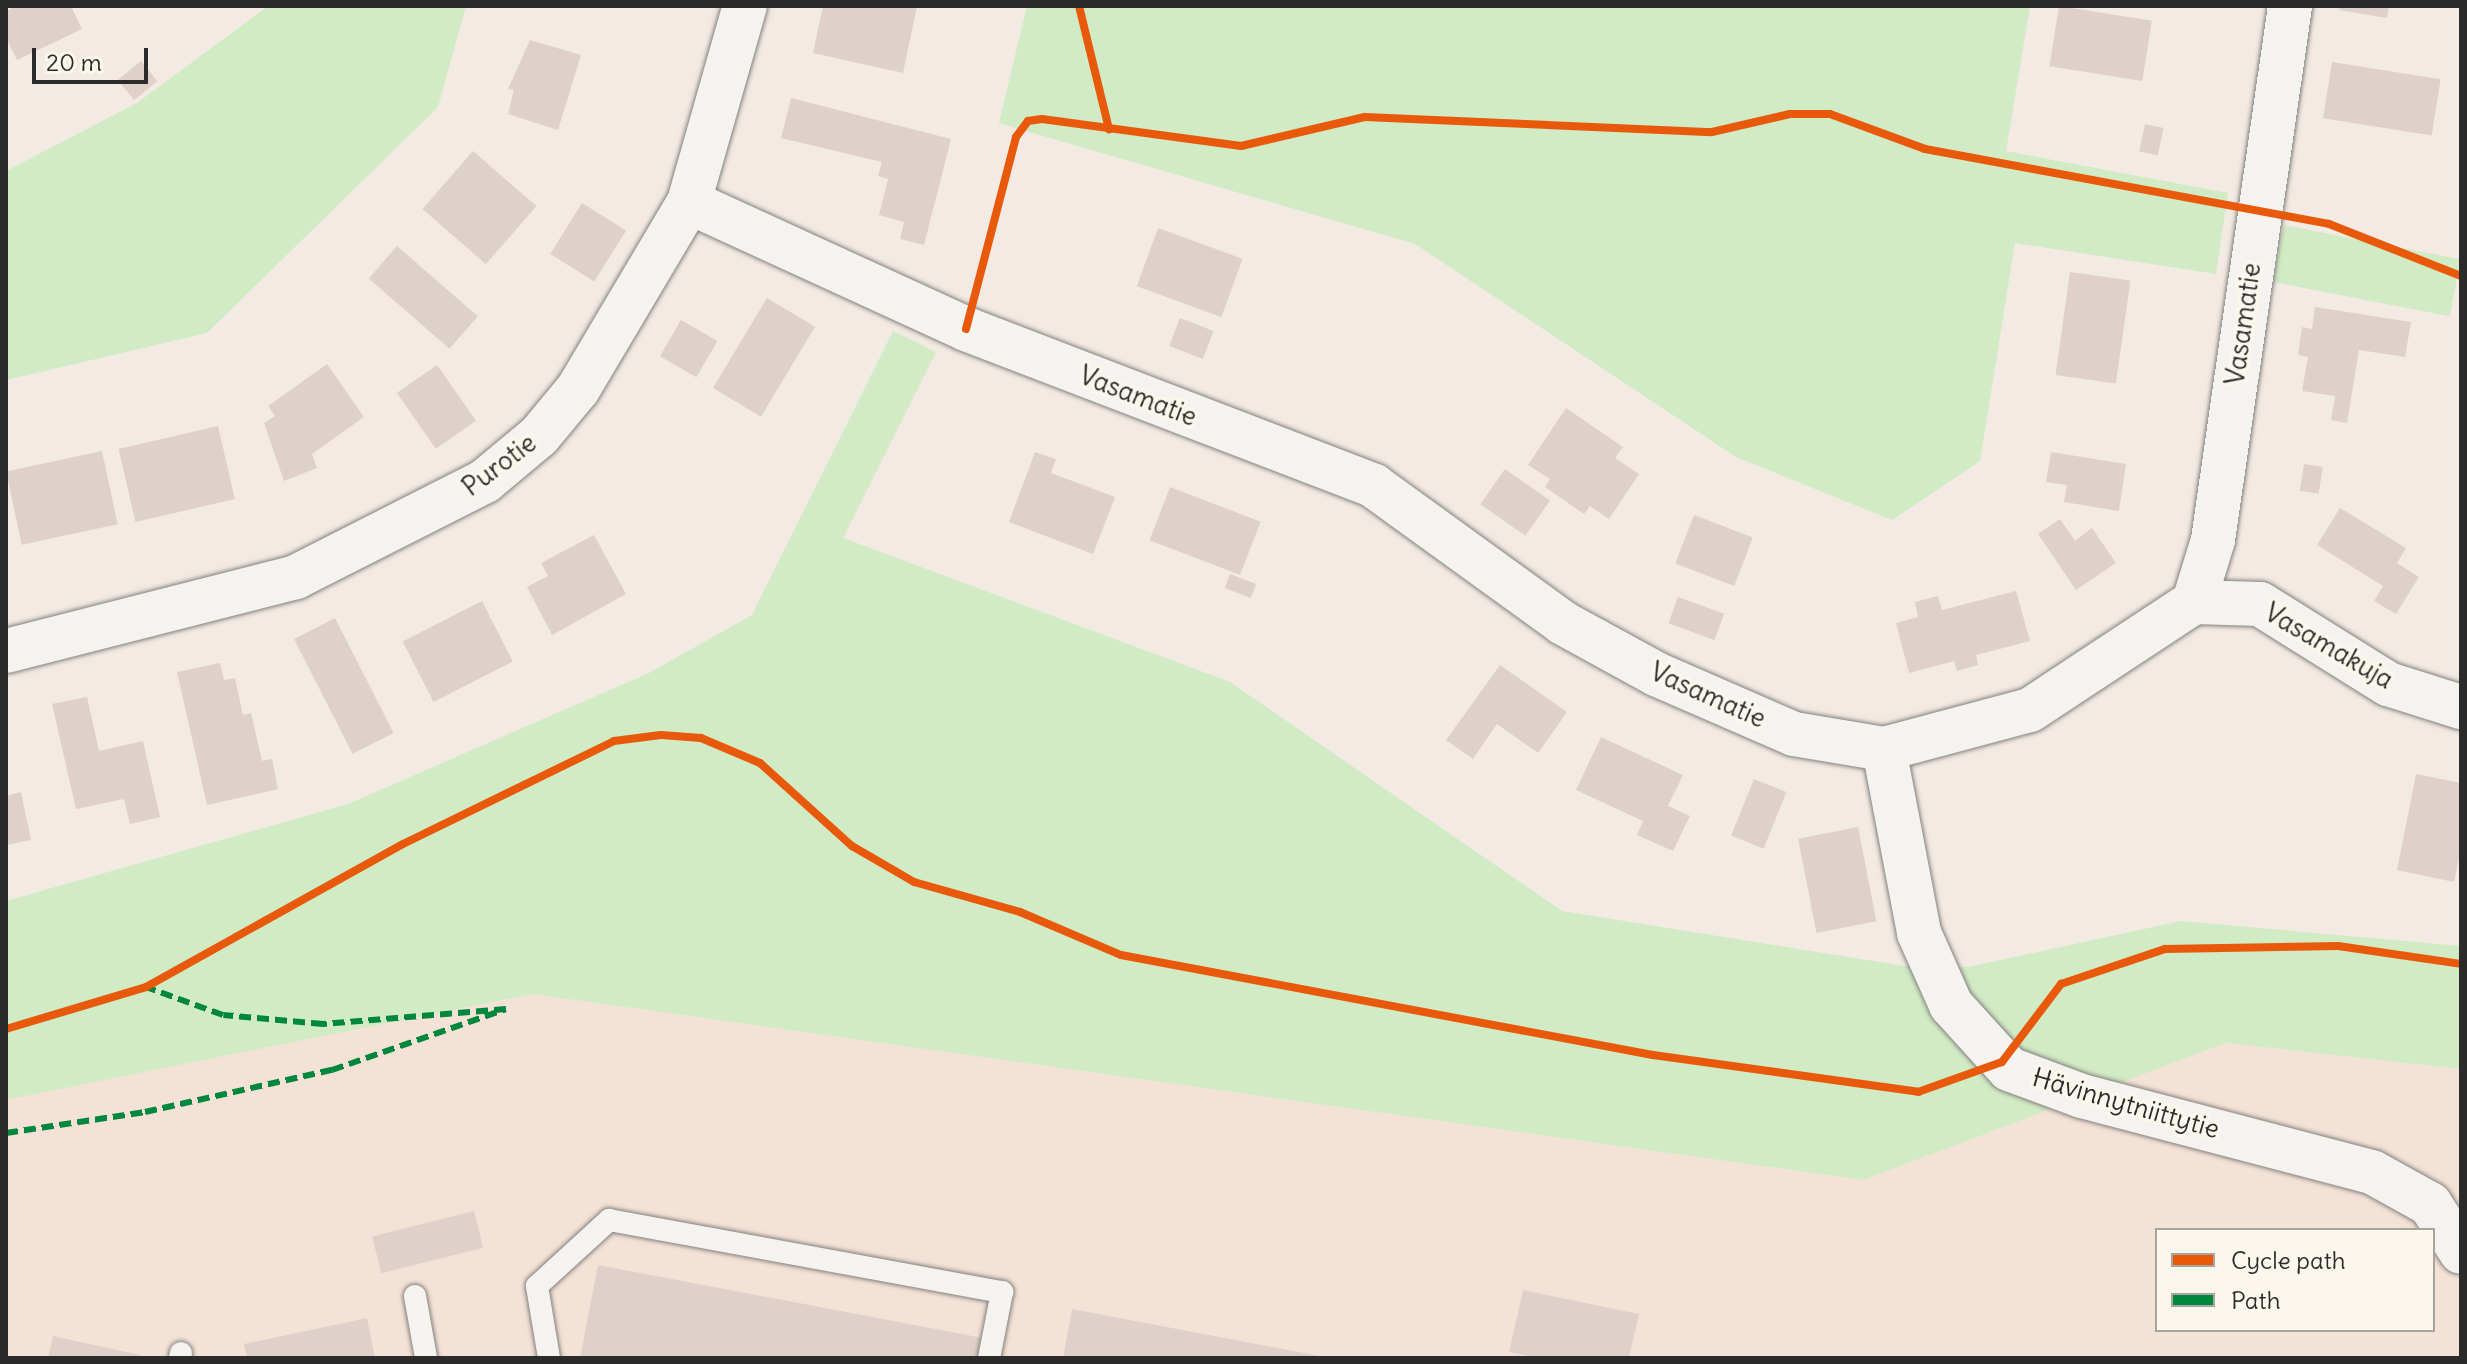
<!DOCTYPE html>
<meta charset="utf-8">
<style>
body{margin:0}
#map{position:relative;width:2467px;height:1364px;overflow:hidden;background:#f2eae3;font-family:Delius,sans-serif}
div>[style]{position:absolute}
.built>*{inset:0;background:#f4e2d6}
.green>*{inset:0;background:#d1ebc5;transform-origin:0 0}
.building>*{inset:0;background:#dfd1ca;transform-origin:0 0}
.roads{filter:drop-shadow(0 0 2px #85817e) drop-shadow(0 0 2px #85817e)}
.service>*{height:22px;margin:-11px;padding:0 11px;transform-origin:11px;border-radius:11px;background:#f5f3ef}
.minor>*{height:44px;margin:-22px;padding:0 22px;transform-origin:22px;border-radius:22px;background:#f5f3ef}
.quiet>*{height:6px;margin-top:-3px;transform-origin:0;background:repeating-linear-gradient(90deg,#00873e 0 12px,transparent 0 18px)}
.cycleway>*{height:8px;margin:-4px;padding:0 4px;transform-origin:4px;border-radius:4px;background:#e8590c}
span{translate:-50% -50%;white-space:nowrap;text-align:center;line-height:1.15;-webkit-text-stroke:7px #fbf7ec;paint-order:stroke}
.street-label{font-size:26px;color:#2b2b2b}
.frame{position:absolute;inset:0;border:8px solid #2b2b2b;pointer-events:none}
.legend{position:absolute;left:2155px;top:1228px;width:280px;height:104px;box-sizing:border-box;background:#fbf7ec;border:2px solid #a8a59f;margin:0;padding:10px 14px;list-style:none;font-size:24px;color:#2b2b2b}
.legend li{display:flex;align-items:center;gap:16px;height:40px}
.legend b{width:40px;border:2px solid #a8a59f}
.scale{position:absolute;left:32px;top:48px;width:116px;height:36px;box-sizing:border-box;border:4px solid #2b2b2b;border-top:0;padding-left:10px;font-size:24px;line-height:28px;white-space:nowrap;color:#2b2b2b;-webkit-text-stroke:6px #fbf7ec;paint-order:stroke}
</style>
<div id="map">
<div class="built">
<div style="clip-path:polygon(evenodd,532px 994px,1863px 1180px,2226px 1043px,2461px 1069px,2461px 1358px,6px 1358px,6px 1100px,532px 994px,2157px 1230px,2433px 1230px,2433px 1330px,2157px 1330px,2157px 1230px)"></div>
</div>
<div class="green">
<div style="clip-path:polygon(268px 6px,466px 6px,438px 107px,207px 333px,6px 380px,6px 171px,137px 103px)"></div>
<div style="clip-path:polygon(1027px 6px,2030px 6px,2006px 151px,2228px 193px,2216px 274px,2015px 243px,1980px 461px,1892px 520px,1736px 457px,1415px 244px,999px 123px)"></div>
<div style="left:2284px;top:225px;width:180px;height:58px;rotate:11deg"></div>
<div style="clip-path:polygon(893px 331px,936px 352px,843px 538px,1230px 682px,1562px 911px,1905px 966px,1968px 967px,2181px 921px,2461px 946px,2461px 1069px,2226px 1043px,1863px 1180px,532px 994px,6px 1100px,6px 901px,348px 804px,649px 673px,752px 615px)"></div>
</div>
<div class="building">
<div style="clip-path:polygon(14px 6px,71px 6px,82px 29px,17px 60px,6px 38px,6px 12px)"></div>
<div style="clip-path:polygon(823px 6px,917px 6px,903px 73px,813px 53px)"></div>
<div style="left:2059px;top:6px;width:94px;height:61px;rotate:9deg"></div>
<div style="clip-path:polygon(2340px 6px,2389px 6px,2387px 18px,2339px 10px)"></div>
<div style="clip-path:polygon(530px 40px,581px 55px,558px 130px,508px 114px,514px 90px,508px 89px)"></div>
<div style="left:141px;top:61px;width:26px;height:30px;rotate:51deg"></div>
<div style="left:2332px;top:62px;width:110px;height:57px;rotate:9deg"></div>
<div style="clip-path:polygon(791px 98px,951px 139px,924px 245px,900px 239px,904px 222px,879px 215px,888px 179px,878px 176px,882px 162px,781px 138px)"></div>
<div style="left:2145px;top:124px;width:19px;height:28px;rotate:12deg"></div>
<div style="left:473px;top:151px;width:84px;height:77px;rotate:41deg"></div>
<div style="left:582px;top:203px;width:52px;height:60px;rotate:32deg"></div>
<div style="left:1158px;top:228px;width:90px;height:62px;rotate:20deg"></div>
<div style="left:397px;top:246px;width:107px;height:43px;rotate:41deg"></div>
<div style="left:2070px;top:272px;width:61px;height:104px;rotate:8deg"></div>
<div style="left:767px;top:298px;width:56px;height:105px;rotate:31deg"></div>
<div style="clip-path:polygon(2315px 307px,2411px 322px,2405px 357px,2359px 350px,2347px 423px,2331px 420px,2335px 396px,2302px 391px,2308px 357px,2298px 355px,2302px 327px,2312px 329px)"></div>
<div style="left:1180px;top:318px;width:36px;height:30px;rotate:21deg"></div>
<div style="left:681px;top:320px;width:42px;height:42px;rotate:30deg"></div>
<div style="clip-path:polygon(327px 364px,364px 417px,312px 454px,317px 468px,284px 481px,264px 423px,275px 416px,268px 406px)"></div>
<div style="left:437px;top:365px;width:68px;height:49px;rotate:55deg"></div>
<div style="clip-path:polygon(1566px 408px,1623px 447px,1615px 458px,1639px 474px,1609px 519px,1590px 506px,1584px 514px,1545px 487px,1550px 479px,1528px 465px)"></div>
<div style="left:218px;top:426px;width:75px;height:102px;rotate:77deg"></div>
<div style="left:102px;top:451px;width:75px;height:98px;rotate:78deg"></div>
<div style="clip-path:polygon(1035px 452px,1056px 459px,1051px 473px,1115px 497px,1093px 554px,1009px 522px)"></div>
<div style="clip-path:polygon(2051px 452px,2126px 464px,2119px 511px,2064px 502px,2067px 485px,2046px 482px)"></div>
<div style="left:2304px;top:464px;width:19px;height:27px;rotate:9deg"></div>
<div style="left:1505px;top:469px;width:55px;height:43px;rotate:35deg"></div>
<div style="left:1170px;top:487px;width:97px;height:57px;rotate:21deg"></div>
<div style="clip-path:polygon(2340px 508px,2406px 548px,2397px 563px,2419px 577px,2396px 614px,2374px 601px,2383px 586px,2317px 545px)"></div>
<div style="left:1694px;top:515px;width:63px;height:52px;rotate:21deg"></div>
<div style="clip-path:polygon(2060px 519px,2075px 541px,2092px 528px,2116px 563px,2076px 590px,2038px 534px)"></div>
<div style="clip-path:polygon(594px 535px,626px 594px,552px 635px,527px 587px,548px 576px,541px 563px)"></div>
<div style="left:1230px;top:574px;width:28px;height:15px;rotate:21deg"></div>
<div style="clip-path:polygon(2016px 591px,2030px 641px,1976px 655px,1978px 665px,1957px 671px,1954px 661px,1909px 673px,1896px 623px,1918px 617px,1915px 602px,1938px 596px,1942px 610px)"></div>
<div style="left:1678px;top:597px;width:49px;height:28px;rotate:20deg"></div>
<div style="left:482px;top:601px;width:68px;height:89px;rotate:63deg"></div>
<div style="left:335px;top:618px;width:129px;height:46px;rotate:63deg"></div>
<div style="clip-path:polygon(220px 663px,224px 680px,235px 678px,243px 715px,251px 713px,262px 761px,272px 759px,278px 789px,207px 805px,177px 672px)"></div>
<div style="clip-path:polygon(1500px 665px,1567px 712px,1538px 753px,1497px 724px,1473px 759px,1446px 740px)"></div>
<div style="clip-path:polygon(87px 697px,99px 751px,143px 741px,160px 817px,130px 824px,124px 799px,76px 809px,52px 704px)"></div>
<div style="clip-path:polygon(1601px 737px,1683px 775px,1668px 806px,1690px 816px,1673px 851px,1637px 835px,1643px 821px,1576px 790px)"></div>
<div style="clip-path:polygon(2416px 774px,2461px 783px,2461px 848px,2454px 882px,2397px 870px)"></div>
<div style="left:1754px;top:779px;width:35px;height:61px;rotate:22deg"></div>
<div style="clip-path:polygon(21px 792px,31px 840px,6px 845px,6px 796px)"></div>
<div style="left:1858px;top:827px;width:96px;height:61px;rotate:79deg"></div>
<div style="left:474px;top:1211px;width:38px;height:105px;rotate:76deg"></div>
<div style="clip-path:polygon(598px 1265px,983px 1338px,979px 1358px,580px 1358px)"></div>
<div style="clip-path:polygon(1523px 1290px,1639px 1314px,1629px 1358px,1539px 1358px,1509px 1352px)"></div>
<div style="clip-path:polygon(1072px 1309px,1325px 1357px,1325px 1358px,1063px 1358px)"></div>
<div style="clip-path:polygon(367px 1318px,375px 1358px,247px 1358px,244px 1344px)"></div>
<div style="clip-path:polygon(53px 1336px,140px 1355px,139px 1358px,48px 1358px)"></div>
</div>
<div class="roads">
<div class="service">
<div style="left:415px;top:1296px;width:63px;rotate:79.9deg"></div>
<div style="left:180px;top:1358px;width:5px;rotate:-79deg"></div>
<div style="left:549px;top:1358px;width:73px;rotate:-99.5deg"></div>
<div style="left:537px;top:1286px;width:98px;rotate:-42.5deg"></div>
<div style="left:609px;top:1220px;width:400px;rotate:10.4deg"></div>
<div style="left:1002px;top:1292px;width:67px;rotate:101.1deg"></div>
</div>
<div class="minor">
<div style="left:689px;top:202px;width:305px;rotate:24.6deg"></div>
<div style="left:966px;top:329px;width:437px;rotate:21deg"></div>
<div style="left:1374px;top:486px;width:233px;rotate:35.9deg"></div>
<div style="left:1563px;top:623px;width:106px;rotate:28.7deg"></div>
<div style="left:1656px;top:674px;width:150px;rotate:23.5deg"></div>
<div style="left:1794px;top:734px;width:91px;rotate:9.5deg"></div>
<div style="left:1884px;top:749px;width:151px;rotate:-15deg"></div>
<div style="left:2030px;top:710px;width:196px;rotate:-33.4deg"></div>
<div style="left:2194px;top:602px;width:65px;rotate:-73deg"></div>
<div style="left:2213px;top:540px;width:540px;rotate:-81.79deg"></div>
<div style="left:2194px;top:602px;width:66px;rotate:1.7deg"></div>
<div style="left:2260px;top:604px;width:151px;rotate:32deg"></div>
<div style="left:2388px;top:684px;width:77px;rotate:17.5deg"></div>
<div style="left:6px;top:651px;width:299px;rotate:-14.3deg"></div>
<div style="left:296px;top:577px;width:212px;rotate:-26.9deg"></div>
<div style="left:485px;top:481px;width:70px;rotate:-39.8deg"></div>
<div style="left:539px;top:436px;width:61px;rotate:-50.3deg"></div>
<div style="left:578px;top:389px;width:217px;rotate:-59.3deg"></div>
<div style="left:689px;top:202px;width:204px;rotate:-74.1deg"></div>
<div style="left:1884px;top:749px;width:187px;rotate:79.2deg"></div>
<div style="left:1919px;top:933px;width:79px;rotate:66deg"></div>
<div style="left:1951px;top:1005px;width:86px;rotate:47.8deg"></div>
<div style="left:2009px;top:1069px;width:78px;rotate:20.3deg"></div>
<div style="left:2082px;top:1096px;width:300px;rotate:14.7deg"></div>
<div style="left:2372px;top:1172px;width:66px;rotate:28.9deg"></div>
<div style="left:2430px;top:1204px;width:57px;rotate:57.1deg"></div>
</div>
</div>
<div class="quiet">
<div style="left:6px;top:1133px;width:141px;rotate:-8.6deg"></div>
<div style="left:145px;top:1112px;width:192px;rotate:-12.7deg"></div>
<div style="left:332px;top:1070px;width:184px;rotate:-19.3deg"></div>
<div style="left:506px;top:1009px;width:184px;rotate:175.3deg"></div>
<div style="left:323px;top:1024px;width:100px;rotate:-174.9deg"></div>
<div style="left:223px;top:1015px;width:82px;rotate:-160deg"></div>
</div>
<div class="cycleway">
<div style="left:1079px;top:6px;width:127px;rotate:76.3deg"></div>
<div style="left:966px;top:329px;width:198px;rotate:-75.4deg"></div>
<div style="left:1016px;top:137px;width:20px;rotate:-53deg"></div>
<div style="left:1028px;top:121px;width:14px;rotate:-8deg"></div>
<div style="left:1042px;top:119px;width:201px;rotate:7.7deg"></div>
<div style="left:1241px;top:146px;width:127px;rotate:-13.2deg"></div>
<div style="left:1365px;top:117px;width:347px;rotate:2.5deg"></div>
<div style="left:1712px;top:132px;width:80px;rotate:-13deg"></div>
<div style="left:1790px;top:114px;width:40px"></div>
<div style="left:1830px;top:114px;width:101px;rotate:20.2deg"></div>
<div style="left:1925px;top:149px;width:411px;rotate:10.5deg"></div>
<div style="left:2329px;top:224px;width:142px;rotate:21.5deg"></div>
<div style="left:6px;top:1029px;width:146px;rotate:-16.7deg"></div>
<div style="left:146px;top:987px;width:294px;rotate:-29.1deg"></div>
<div style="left:403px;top:844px;width:235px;rotate:-26deg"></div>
<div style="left:614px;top:741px;width:47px;rotate:-7.3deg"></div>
<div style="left:661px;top:735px;width:40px;rotate:4.3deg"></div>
<div style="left:701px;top:738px;width:64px;rotate:23deg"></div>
<div style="left:760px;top:763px;width:124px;rotate:42.1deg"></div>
<div style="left:852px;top:846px;width:72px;rotate:30.1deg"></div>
<div style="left:914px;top:882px;width:110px;rotate:15.8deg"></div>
<div style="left:1020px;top:912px;width:110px;rotate:23.1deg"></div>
<div style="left:1121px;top:955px;width:541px;rotate:10.65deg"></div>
<div style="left:1653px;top:1055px;width:268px;rotate:7.9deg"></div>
<div style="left:1918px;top:1092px;width:89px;rotate:-19.7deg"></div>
<div style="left:2002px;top:1062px;width:98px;rotate:-52.9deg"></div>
<div style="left:2061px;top:984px;width:110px;rotate:-18.6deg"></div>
<div style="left:2165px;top:949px;width:173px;rotate:-1deg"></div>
<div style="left:2338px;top:946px;width:124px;rotate:8.3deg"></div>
</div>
<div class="street-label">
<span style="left:2243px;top:324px;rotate:-82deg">Vasamatie</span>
<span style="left:1138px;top:396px;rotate:21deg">Vasamatie</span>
<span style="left:499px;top:465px;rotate:-37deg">Purotie</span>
<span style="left:2329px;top:646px;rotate:30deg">Vasamakuja</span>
<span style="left:1708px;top:695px;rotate:24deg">Vasamatie</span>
<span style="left:2126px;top:1103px;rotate:16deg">Hävinnytniittytie</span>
</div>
<div class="frame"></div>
<ul class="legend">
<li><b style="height:10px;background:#e8590c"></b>Cycle path</li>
<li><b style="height:10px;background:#00873e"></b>Path</li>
</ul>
<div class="scale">20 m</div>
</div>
